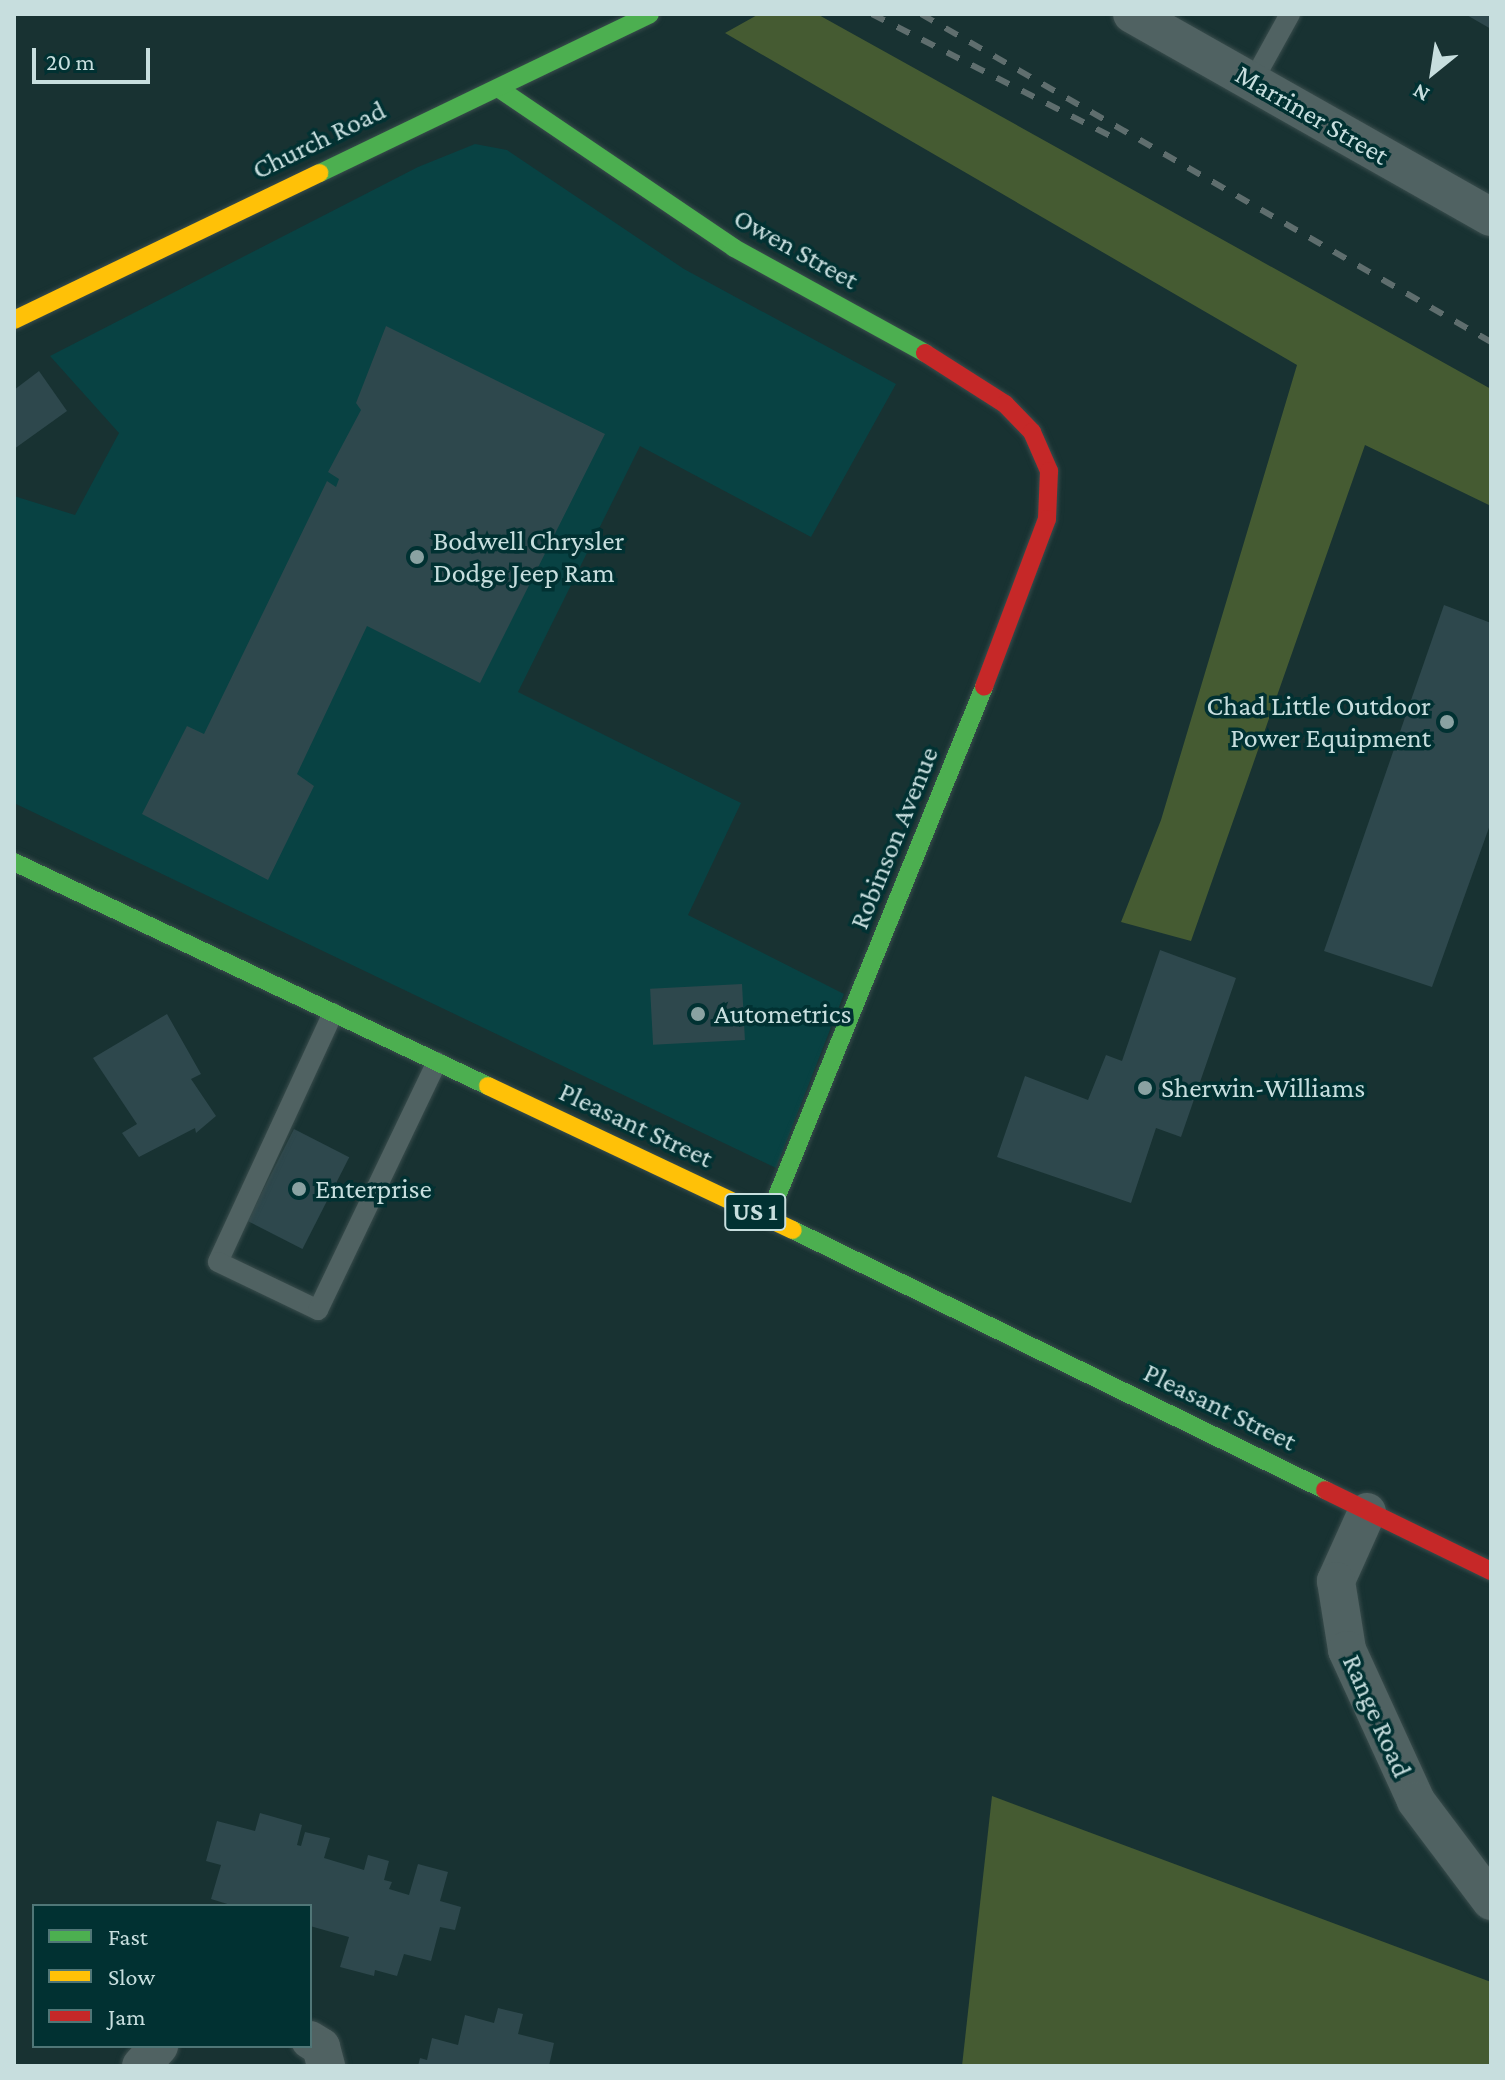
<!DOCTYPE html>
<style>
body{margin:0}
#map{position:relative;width:1505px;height:2080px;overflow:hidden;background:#183232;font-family:"Crimson Pro",serif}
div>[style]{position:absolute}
.built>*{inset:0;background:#084243}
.green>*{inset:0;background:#455b32}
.building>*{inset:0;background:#2e484d;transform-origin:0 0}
.roads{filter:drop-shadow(0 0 2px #394c4c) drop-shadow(0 0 2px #394c4c)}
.lane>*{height:20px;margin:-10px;padding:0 10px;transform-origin:10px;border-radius:10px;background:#506262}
.street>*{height:38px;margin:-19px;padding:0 19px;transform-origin:19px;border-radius:19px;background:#506262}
.fast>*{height:18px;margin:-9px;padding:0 9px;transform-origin:9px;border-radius:9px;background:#4caf50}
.slow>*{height:18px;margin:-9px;padding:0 9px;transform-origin:9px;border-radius:9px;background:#ffc107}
.jam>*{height:18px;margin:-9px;padding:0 9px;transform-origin:9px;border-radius:9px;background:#c62828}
.rail>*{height:6px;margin-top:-3px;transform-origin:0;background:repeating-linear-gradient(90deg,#5f6e6e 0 14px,transparent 0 28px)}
.dots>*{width:22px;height:22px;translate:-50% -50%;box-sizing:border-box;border:4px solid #013132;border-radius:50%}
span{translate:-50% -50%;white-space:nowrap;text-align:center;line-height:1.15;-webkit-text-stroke:7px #013132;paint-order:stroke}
.shield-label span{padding:2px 6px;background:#013132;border:2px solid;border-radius:6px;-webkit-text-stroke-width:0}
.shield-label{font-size:26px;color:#c7dede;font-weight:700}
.street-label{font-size:28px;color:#c7dede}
.poi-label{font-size:28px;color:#c7dede}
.left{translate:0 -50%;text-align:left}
.right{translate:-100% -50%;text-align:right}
.frame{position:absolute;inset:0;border:16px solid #c7dede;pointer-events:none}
.legend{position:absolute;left:32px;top:1904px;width:280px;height:144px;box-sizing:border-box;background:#013132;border:2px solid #507677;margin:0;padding:10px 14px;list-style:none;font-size:24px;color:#c7dede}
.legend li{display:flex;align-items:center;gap:16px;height:40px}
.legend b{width:40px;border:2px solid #507677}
.north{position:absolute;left:1393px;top:32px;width:80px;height:80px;-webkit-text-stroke:6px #013132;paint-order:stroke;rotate:210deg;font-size:22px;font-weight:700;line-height:32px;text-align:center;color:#c7dede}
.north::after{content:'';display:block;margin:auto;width:28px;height:36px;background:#c7dede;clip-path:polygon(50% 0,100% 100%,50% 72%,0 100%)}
.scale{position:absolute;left:32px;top:48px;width:118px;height:36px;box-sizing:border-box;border:4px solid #c7dede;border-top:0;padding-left:10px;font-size:24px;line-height:28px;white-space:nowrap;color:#c7dede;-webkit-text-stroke:6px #013132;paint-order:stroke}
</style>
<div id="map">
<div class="built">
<div style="clip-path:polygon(475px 144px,507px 150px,684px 269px,896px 384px,811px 537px,640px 446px,518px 692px,741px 803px,688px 915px,844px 994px,776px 1168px,14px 803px,14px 496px,75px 515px,119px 433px,50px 356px,418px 167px)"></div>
</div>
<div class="green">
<div style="clip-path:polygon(759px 14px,817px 14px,1491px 389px,1491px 506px,1365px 445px,1191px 941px,1121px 922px,1161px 820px,1297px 365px,725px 33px)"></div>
<div style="clip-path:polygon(992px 1796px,1491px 1982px,1491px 2066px,962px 2066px)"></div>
</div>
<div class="building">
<div style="clip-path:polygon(1465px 14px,1491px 14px,1491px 29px)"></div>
<div style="clip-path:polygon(386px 326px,605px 434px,480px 683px,367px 626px,297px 774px,314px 786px,268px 880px,142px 814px,187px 726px,204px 734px,327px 481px,336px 487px,339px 479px,328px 472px,361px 410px,356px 403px)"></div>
<div style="clip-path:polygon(39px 371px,67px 411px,14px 449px,14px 390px)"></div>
<div style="clip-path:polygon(1444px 605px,1491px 623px,1491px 822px,1432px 987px,1324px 951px)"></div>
<div style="clip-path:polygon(1160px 950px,1236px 978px,1181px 1137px,1156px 1128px,1131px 1203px,997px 1157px,1025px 1076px,1088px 1100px,1106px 1055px,1122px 1061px)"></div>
<div style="left:742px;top:984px;width:56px;height:92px;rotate:87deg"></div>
<div style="clip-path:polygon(167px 1014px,201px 1074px,191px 1079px,216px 1116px,196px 1133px,195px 1128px,139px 1157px,122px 1133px,137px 1124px,93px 1058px)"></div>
<div style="left:294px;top:1129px;width:62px;height:103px;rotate:27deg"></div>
<div style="clip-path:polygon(260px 1813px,302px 1825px,297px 1845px,301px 1846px,305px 1832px,330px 1838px,324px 1858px,364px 1870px,368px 1855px,389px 1861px,384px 1880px,392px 1882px,389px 1889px,409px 1895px,418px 1864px,448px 1872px,440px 1901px,461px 1907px,455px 1930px,440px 1927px,431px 1961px,404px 1954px,397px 1976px,375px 1970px,374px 1976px,340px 1967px,349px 1937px,310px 1926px,310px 1906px,234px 1906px,211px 1899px,221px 1865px,206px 1861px,217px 1821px,255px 1831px)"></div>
<div style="clip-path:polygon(498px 2008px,523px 2014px,518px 2034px,554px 2043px,549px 2066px,418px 2066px,420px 2058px,427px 2060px,432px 2038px,458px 2045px,465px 2015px,494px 2023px)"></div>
</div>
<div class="roads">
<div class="lane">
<div style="left:1253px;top:81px;width:77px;rotate:-61.1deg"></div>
<div style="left:333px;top:1013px;width:274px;rotate:114.8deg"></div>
<div style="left:218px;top:1262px;width:111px;rotate:25.6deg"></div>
<div style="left:318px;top:1310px;width:275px;rotate:-64.4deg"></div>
</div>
<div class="street">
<div style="left:1132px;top:14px;width:412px;rotate:29.5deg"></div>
<div style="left:1367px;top:1512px;width:76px;rotate:114.2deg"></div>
<div style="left:1336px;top:1581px;width:70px;rotate:80.9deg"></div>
<div style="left:1347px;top:1650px;width:166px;rotate:65.4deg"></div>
<div style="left:1416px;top:1801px;width:125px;rotate:53.1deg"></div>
<div style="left:310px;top:2040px;width:13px;rotate:32deg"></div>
<div style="left:321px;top:2047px;width:20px;rotate:75deg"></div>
<div style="left:141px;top:2066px;width:27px;rotate:-48deg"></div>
</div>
<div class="fast">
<div style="left:498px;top:88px;width:285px;rotate:34.1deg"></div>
<div style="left:734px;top:248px;width:218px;rotate:28.8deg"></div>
<div style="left:320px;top:173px;width:366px;rotate:-25.7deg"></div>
<div style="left:14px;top:862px;width:524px;rotate:25.29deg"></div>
<div style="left:768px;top:1218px;width:573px;rotate:-67.86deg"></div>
<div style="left:793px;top:1230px;width:592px;rotate:26.05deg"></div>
</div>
<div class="slow">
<div style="left:14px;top:320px;width:339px;rotate:-25.7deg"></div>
<div style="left:488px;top:1086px;width:337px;rotate:25.3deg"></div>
</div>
<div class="jam">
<div style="left:925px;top:353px;width:95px;rotate:32.5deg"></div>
<div style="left:1005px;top:404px;width:39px;rotate:46deg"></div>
<div style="left:1032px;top:432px;width:43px;rotate:66.4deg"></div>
<div style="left:1049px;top:471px;width:48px;rotate:92.4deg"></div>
<div style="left:1047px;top:519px;width:179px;rotate:110.6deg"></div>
<div style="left:1325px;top:1490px;width:185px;rotate:26deg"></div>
</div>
</div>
<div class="rail">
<div style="left:872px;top:14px;width:272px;rotate:27.1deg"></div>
<div style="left:921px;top:14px;width:658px;rotate:29.92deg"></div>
</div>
<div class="dots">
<div style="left:417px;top:557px;background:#8aa2a2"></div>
<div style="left:1447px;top:722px;background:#8aa2a2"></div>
<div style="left:698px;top:1014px;background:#8aa2a2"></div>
<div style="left:1145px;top:1088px;background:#8aa2a2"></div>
<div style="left:299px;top:1189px;background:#8aa2a2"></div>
</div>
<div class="shield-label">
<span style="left:755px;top:1212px">US 1</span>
</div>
<div class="street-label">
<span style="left:1312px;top:115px;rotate:30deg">Marriner Street</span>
<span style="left:319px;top:140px;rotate:-26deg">Church Road</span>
<span style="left:796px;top:249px;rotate:29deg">Owen Street</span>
<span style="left:894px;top:838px;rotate:-68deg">Robinson Avenue</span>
<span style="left:636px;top:1125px;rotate:25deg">Pleasant Street</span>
<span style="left:1220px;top:1407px;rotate:26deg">Pleasant Street</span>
<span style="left:1377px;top:1716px;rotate:66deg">Range Road</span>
</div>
<div class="poi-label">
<span class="left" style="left:433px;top:557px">Bodwell Chrysler<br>Dodge Jeep Ram</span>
<span class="right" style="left:1431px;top:722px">Chad Little Outdoor<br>Power Equipment</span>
<span class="left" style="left:714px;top:1014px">Autometrics</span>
<span class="left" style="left:1161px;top:1088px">Sherwin-Williams</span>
<span class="left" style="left:315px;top:1189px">Enterprise</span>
</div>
<div class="frame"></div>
<ul class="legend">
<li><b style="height:10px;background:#4caf50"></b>Fast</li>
<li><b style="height:10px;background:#ffc107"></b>Slow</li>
<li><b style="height:10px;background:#c62828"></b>Jam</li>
</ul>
<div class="north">N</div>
<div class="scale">20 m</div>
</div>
